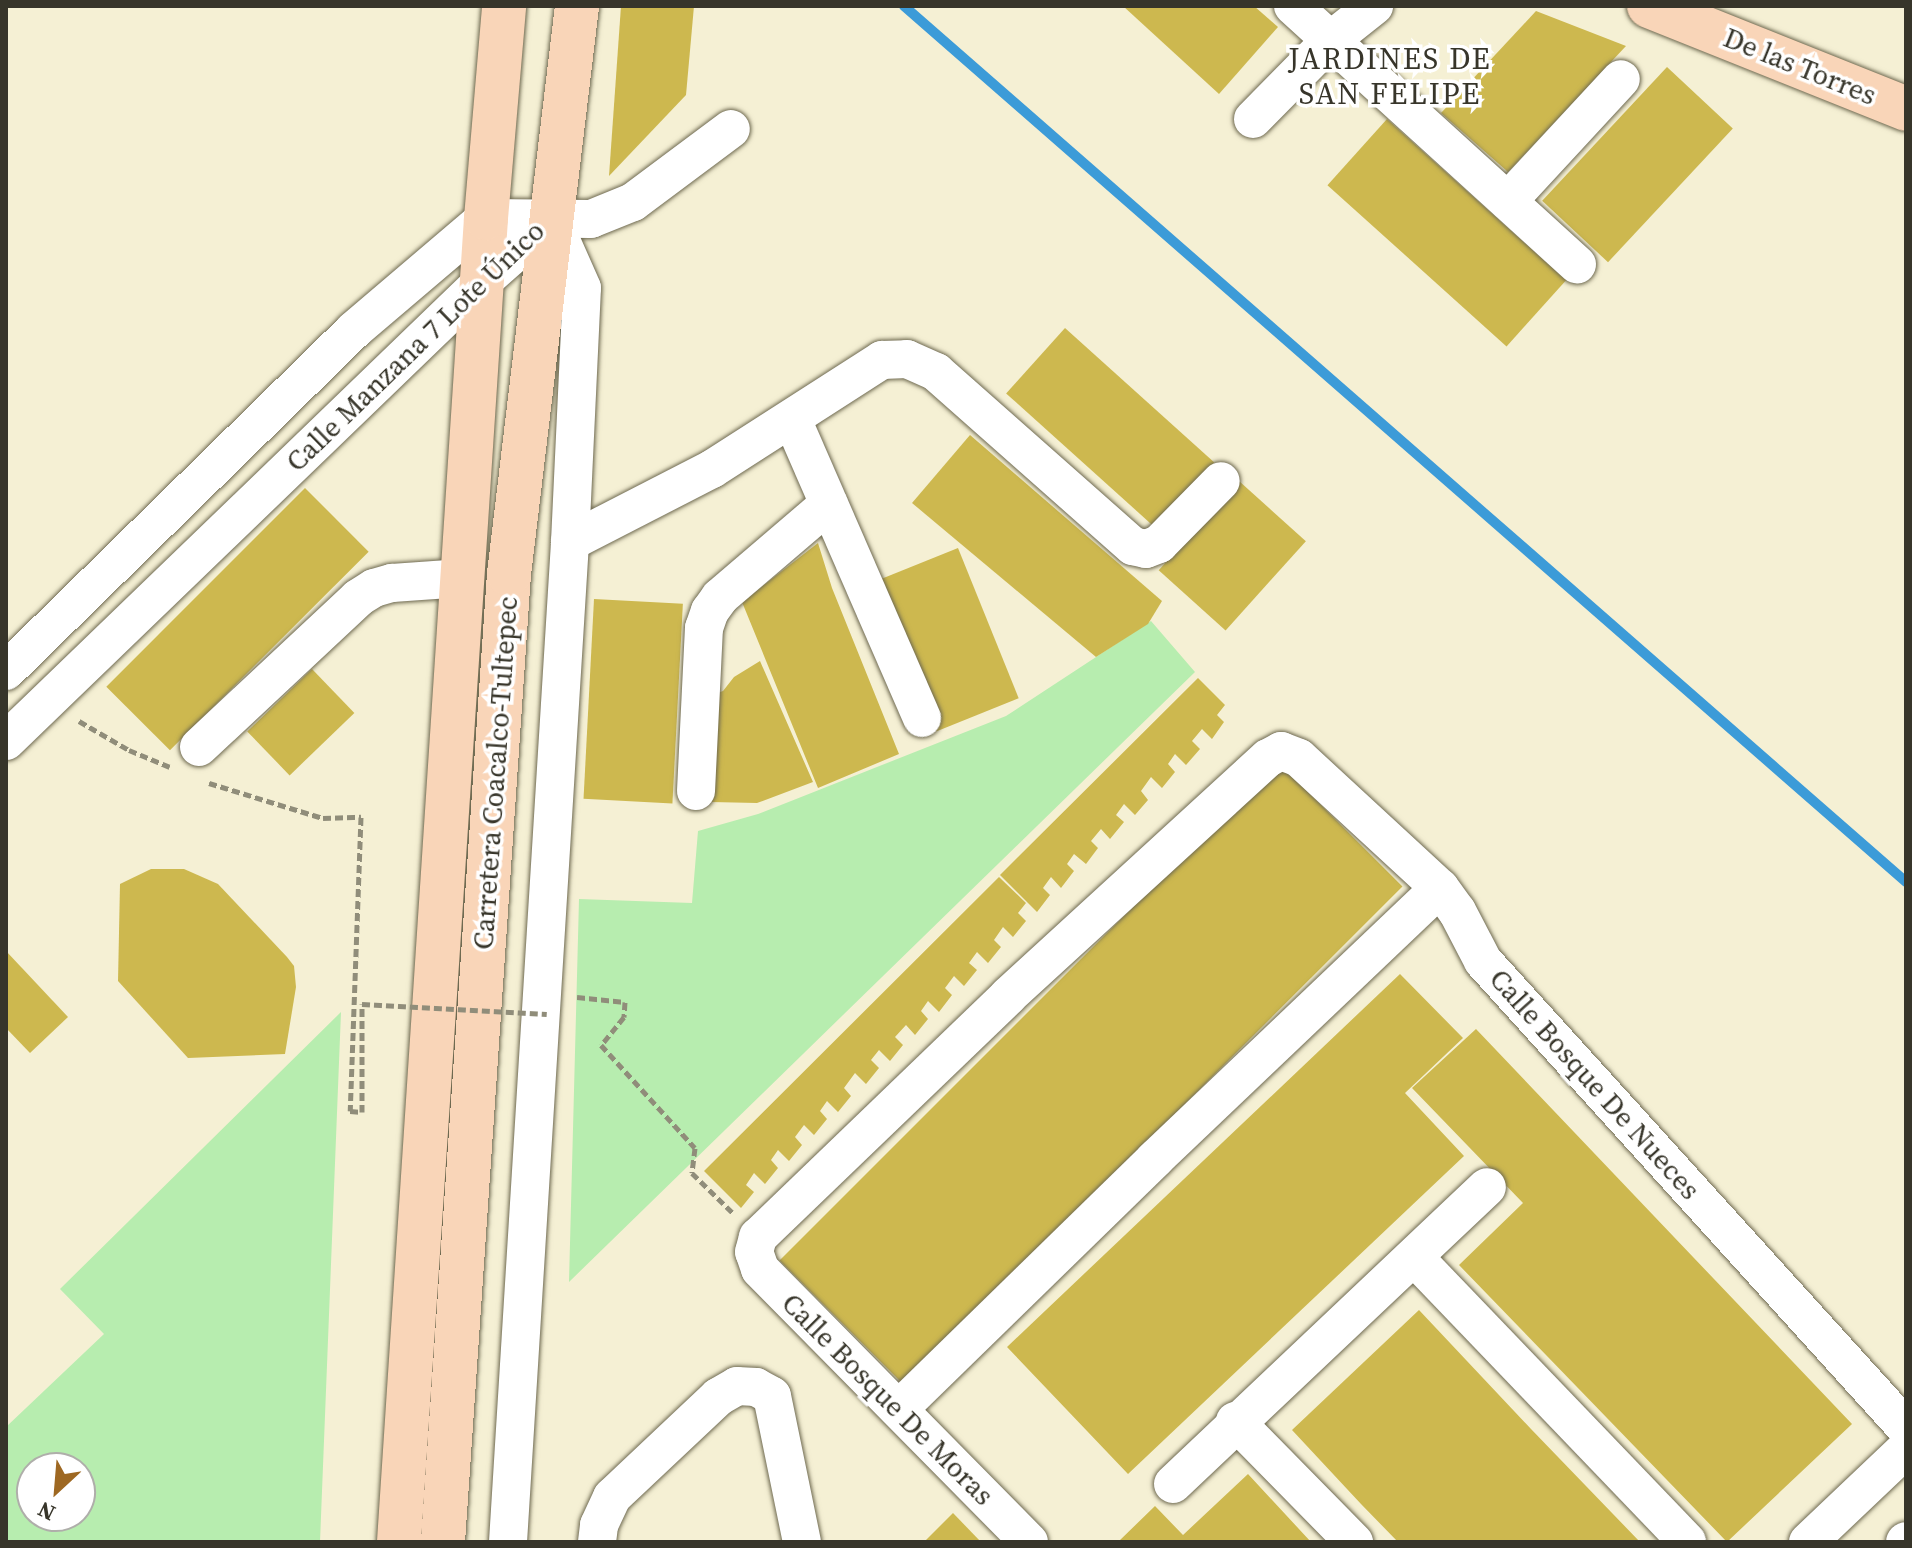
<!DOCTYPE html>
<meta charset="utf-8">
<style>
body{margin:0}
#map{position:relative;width:1912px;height:1548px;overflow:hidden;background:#f5f0d4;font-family:"Source Serif 4",serif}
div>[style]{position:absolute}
.green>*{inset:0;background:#b7edaf}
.stream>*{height:10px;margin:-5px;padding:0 5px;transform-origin:5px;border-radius:5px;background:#3c9bd8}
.building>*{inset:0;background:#cdb84f;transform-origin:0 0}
.path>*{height:5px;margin-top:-2.5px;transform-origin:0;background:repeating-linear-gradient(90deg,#908d7a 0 8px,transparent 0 12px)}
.roads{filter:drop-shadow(0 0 2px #6e6950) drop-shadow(0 0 2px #6e6950)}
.minor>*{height:38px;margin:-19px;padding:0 19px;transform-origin:19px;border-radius:19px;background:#fff}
.major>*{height:44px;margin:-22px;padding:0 22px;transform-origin:22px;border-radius:22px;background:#f9d5b8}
.path-bridge>*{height:5px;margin-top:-2.5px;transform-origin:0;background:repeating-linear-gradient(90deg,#908d7a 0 8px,transparent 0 12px)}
span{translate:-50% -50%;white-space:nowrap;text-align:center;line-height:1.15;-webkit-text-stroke:7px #fff;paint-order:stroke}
.street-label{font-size:28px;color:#37352a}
.neighbourhood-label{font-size:30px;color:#37352a;letter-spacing:2px}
.frame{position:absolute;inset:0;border:8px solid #37352a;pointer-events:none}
.north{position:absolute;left:16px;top:1452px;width:80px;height:80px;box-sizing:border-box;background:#fff;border:2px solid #afaeaa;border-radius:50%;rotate:206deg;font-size:22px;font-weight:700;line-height:32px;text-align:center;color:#37352a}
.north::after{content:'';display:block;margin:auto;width:28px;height:36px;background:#9e6822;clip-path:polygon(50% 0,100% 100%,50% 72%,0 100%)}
</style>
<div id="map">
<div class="green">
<div style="clip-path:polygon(1151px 621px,1195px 672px,569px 1282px,579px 899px,692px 903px,698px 831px,758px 814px,1006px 716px)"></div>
<div style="clip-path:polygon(evenodd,341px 1012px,320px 1542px,6px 1542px,6px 1427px,104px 1334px,60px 1289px,341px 1012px,80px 1468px,80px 1516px,32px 1516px,32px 1468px,80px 1468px)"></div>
</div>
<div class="stream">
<div style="left:904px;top:6px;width:1331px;rotate:41.16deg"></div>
</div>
<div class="building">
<div style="clip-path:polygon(621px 6px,694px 6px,686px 95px,609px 176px)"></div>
<div style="clip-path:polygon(1123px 6px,1254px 6px,1278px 27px,1219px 94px)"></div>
<div style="clip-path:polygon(1536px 11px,1626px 46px,1508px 172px,1441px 113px)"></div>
<div style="left:1667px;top:67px;width:90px;height:183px;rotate:43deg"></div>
<div style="left:1387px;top:119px;width:241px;height:89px;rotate:42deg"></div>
<div style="left:1065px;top:328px;width:201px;height:88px;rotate:42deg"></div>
<div style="clip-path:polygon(970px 435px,1162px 601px,1148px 624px,1096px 657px,912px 503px)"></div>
<div style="left:1239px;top:481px;width:90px;height:120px;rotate:42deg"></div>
<div style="left:305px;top:488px;width:90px;height:281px;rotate:45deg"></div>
<div style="clip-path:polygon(818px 543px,832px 588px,899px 754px,818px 788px,742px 602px)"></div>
<div style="left:958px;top:548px;width:162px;height:89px;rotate:68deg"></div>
<div style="left:594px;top:599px;width:89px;height:200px;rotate:3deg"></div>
<div style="clip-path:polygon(760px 661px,813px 782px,757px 803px,711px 802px,713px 750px,709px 696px,723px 691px,734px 677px)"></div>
<div style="left:312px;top:669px;width:61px;height:90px;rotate:46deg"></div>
<div style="clip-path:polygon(1198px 678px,1225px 705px,1217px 715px,1224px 722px,1212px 739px,1202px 729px,1192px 741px,1200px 749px,1186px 765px,1175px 754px,1168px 764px,1175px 772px,1162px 788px,1151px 777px,1141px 791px,1148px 800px,1135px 815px,1124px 804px,1116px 815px,1124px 822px,1110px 839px,1101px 829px,1091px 841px,1098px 848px,1086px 864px,1074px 854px,1067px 864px,1074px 871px,1061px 888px,1051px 877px,1043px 888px,1050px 895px,1037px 912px,1000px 875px)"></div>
<div style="left:1278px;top:762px;width:176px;height:705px;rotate:45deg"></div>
<div style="clip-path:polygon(151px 869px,184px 869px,218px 884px,287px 957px,294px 966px,296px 987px,285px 1054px,188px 1058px,118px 981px,120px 884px)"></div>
<div style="clip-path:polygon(999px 877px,1026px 903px,1018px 913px,1026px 921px,1013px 937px,1003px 927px,994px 940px,1001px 947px,988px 963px,977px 952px,969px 963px,977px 970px,964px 986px,954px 976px,945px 988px,952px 995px,939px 1012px,928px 1001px,921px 1011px,928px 1019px,915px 1035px,906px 1025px,895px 1037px,903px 1045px,890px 1061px,879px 1050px,871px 1060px,879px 1068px,866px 1084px,855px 1073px,844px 1088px,851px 1096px,838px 1112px,827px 1101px,820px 1111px,827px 1119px,814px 1135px,804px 1125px,795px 1137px,802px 1145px,789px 1161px,778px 1150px,771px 1160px,778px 1168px,765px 1184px,754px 1173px,746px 1185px,754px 1192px,741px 1208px,704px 1171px)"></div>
<div style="clip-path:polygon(6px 951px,68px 1017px,30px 1053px,6px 1028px)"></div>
<div style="clip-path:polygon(1400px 974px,1463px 1038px,1405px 1093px,1464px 1156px,1128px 1474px,1007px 1347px)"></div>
<div style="clip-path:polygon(1476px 1029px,1852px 1424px,1727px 1542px,1459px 1265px,1523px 1203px,1412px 1088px)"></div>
<div style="clip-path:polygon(1419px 1310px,1531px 1429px,1640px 1542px,1398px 1542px,1361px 1504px,1292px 1430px)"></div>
<div style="clip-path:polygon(1248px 1474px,1311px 1542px,1118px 1542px,1155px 1506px,1183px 1535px)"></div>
<div style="clip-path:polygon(953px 1513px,981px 1542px,924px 1542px)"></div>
</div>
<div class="path">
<div style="left:79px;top:721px;width:58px;rotate:30.1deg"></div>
<div style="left:129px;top:750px;width:44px;rotate:22.5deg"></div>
<div style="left:209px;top:783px;width:119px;rotate:17.1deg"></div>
<div style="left:323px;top:818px;width:38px;rotate:-2deg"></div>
<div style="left:361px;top:817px;width:294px;rotate:92.1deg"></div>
<div style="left:350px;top:1111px;width:12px;rotate:5deg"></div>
<div style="left:362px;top:1112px;width:108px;rotate:-90deg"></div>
<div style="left:577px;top:997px;width:48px;rotate:5.9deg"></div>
<div style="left:625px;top:1002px;width:15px;rotate:94deg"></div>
<div style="left:624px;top:1017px;width:36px;rotate:129deg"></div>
<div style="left:601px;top:1045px;width:139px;rotate:47.6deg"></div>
<div style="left:695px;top:1148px;width:25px;rotate:97deg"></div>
<div style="left:692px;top:1173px;width:59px;rotate:44.3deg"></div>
</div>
<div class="roads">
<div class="minor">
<div style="left:1293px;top:6px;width:384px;rotate:42.3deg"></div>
<div style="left:1253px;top:119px;width:111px;rotate:-45.4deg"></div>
<div style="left:1331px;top:40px;width:55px;rotate:-38.3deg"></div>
<div style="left:1508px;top:201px;width:166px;rotate:-47.2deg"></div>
<div style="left:792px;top:419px;width:326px;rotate:66.5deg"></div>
<div style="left:570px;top:542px;width:160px;rotate:-27.2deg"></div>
<div style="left:712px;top:469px;width:202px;rotate:-32.7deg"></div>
<div style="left:882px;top:360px;width:25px;rotate:-2deg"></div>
<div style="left:907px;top:359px;width:32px;rotate:24deg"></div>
<div style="left:936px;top:372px;width:263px;rotate:41.5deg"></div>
<div style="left:1133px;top:546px;width:13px;rotate:13deg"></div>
<div style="left:1146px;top:549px;width:14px;rotate:-21deg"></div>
<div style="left:1159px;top:544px;width:88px;rotate:-45.5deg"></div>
<div style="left:6px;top:671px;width:486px;rotate:-44.4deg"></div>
<div style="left:353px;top:331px;width:175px;rotate:-40.4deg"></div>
<div style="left:486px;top:218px;width:105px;rotate:0.5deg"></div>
<div style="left:591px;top:219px;width:45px;rotate:-22deg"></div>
<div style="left:633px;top:202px;width:122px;rotate:-36.7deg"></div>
<div style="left:6px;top:741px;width:663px;rotate:-43.96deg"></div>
<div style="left:483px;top:281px;width:92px;rotate:-41.5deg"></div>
<div style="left:199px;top:747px;width:218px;rotate:-43.1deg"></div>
<div style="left:358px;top:598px;width:19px;rotate:-32deg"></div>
<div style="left:374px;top:588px;width:19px;rotate:-16deg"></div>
<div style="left:392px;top:583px;width:71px;rotate:-4deg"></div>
<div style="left:696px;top:791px;width:163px;rotate:-87.2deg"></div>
<div style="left:704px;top:628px;width:18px;rotate:-71deg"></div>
<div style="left:710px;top:611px;width:17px;rotate:-54deg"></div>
<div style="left:720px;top:597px;width:143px;rotate:-40.5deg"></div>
<div style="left:1415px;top:1258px;width:393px;rotate:46.2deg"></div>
<div style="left:899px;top:1409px;width:358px;rotate:-44.3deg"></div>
<div style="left:1155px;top:1159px;width:393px;rotate:-43.6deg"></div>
<div style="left:1235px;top:1421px;width:170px;rotate:45.5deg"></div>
<div style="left:1173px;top:1484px;width:432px;rotate:-43.4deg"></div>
<div style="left:508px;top:1542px;width:1002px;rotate:-86.45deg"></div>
<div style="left:570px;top:542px;width:254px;rotate:-87.3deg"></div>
<div style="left:582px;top:288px;width:74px;rotate:-113.8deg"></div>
<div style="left:597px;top:1542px;width:17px;rotate:-83deg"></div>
<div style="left:599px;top:1525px;width:31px;rotate:-65deg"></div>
<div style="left:612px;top:1497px;width:146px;rotate:-43.3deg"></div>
<div style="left:718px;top:1397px;width:22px;rotate:-30deg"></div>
<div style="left:737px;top:1386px;width:19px;rotate:3deg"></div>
<div style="left:756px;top:1387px;width:18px;rotate:29deg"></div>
<div style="left:772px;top:1396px;width:149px;rotate:78.4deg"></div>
<div style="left:1029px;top:1542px;width:383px;rotate:-134.6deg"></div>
<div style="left:760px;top:1269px;width:18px;rotate:-109deg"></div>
<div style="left:754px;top:1252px;width:16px;rotate:-75deg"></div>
<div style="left:758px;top:1237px;width:347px;rotate:-43.9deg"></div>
<div style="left:1008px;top:996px;width:352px;rotate:-42.5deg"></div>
<div style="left:1268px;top:758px;width:15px;rotate:-28deg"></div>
<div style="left:1281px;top:751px;width:19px;rotate:21deg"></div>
<div style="left:1299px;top:758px;width:192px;rotate:42.7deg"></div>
<div style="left:1440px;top:888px;width:29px;rotate:54deg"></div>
<div style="left:1457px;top:911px;width:56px;rotate:62.5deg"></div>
<div style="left:1483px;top:961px;width:630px;rotate:47.83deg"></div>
<div style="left:1808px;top:1542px;width:135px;rotate:-43.5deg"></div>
<div style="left:1905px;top:1542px;width:1px;rotate:-45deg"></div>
</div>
<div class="major">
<div style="left:1649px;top:6px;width:277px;rotate:21.8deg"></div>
<div style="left:399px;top:1542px;width:1327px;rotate:-86.24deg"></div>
<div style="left:486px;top:218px;width:213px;rotate:-85.1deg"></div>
<div style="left:443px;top:1542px;width:970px;rotate:-86.1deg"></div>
<div style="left:509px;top:574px;width:572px;rotate:-83.17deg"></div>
</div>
</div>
<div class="path-bridge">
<div style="left:362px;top:1004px;width:185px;rotate:3.1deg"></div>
</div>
<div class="street-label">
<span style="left:1800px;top:66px;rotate:22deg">De las Torres</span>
<span style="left:415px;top:346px;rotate:-44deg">Calle Manzana 7 Lote Único</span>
<span style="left:495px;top:773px;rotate:-86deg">Carretera Coacalco-Tultepec</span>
<span style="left:1595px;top:1084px;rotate:48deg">Calle Bosque De Nueces</span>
<span style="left:888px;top:1399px;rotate:45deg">Calle Bosque De Moras</span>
</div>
<div class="neighbourhood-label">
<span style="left:1390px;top:76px">JARDINES DE<br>SAN FELIPE</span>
</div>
<div class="frame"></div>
<div class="north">N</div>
</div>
